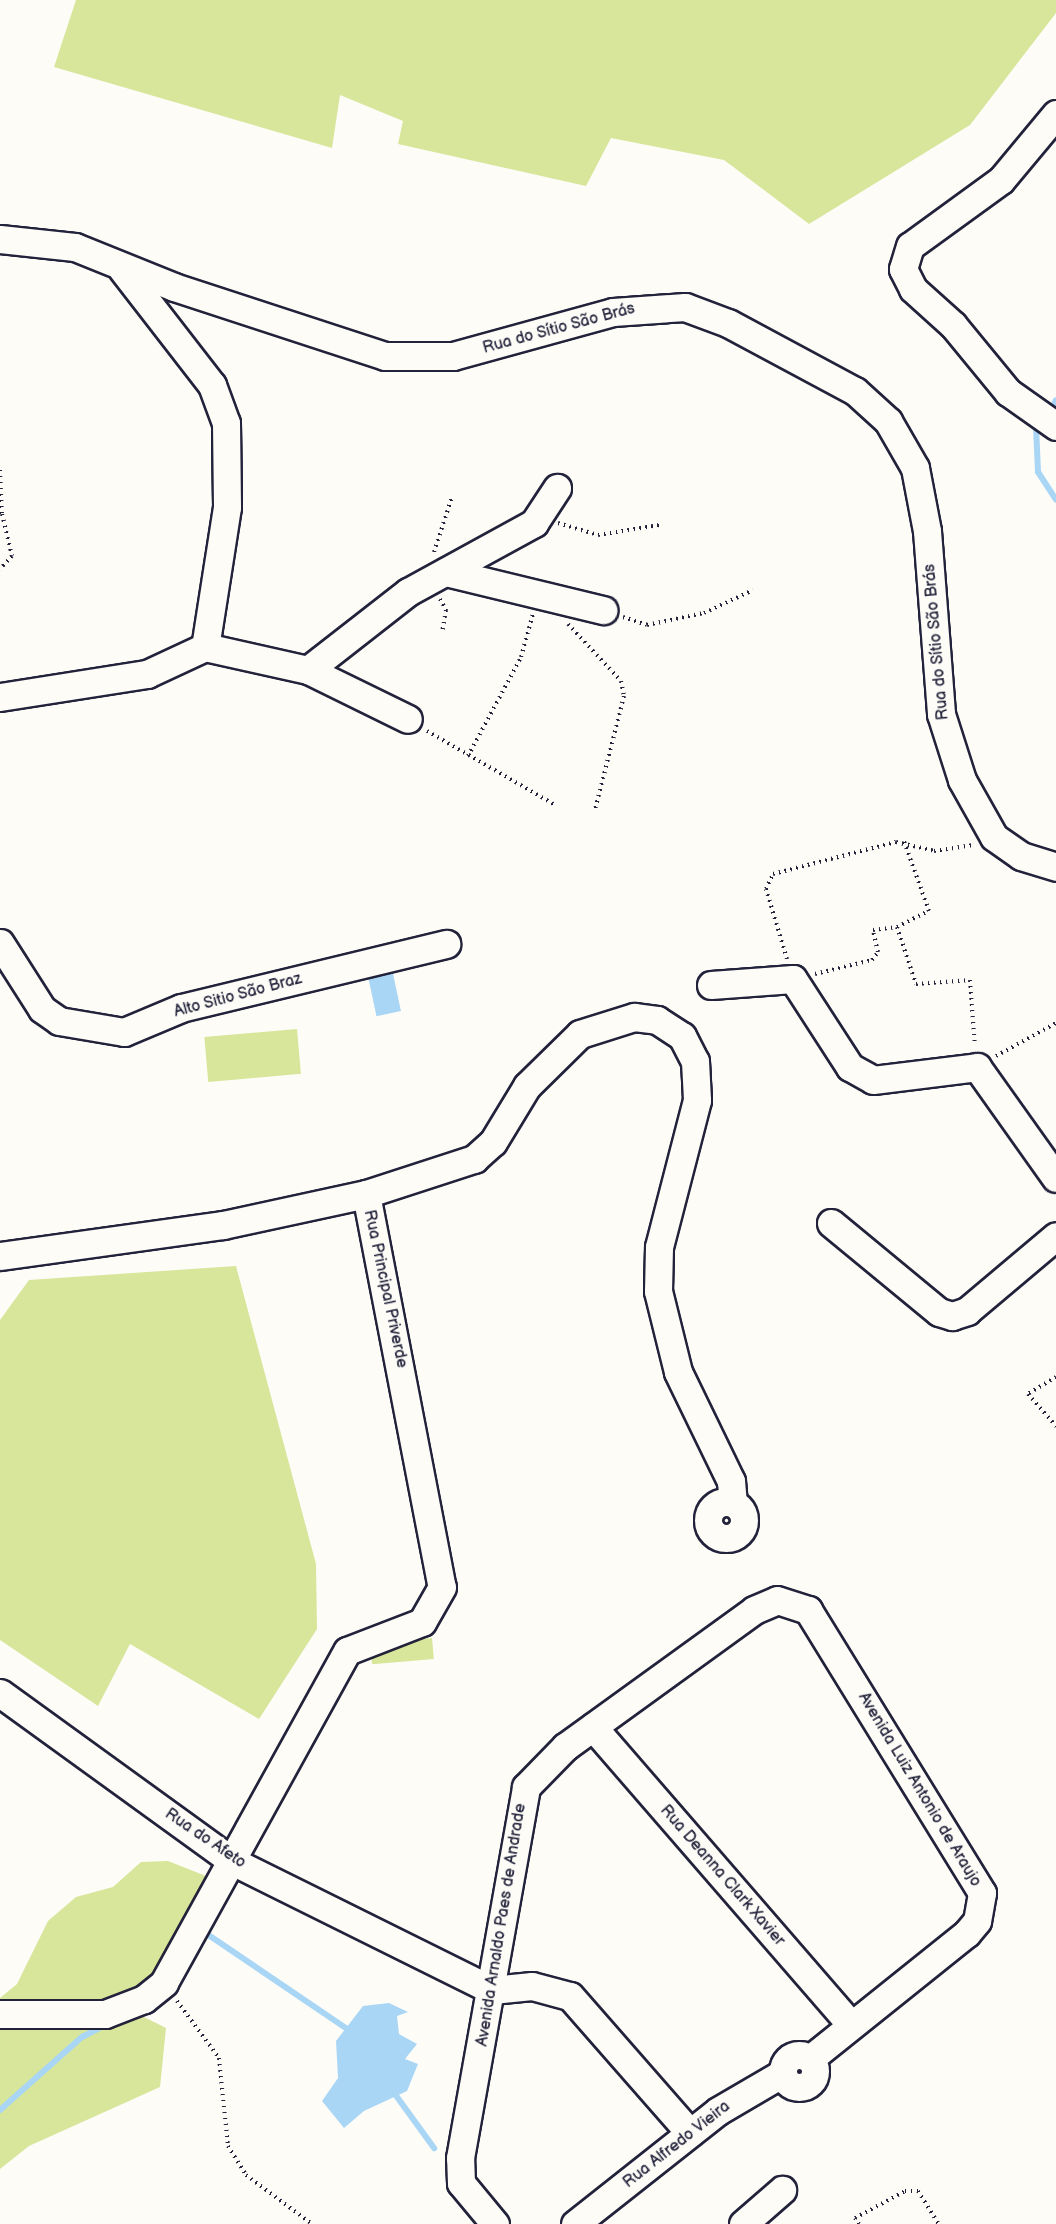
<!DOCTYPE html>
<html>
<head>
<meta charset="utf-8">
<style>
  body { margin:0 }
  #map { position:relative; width:1056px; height:2224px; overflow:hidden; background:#fdfcf7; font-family:"Balsamiq Sans",sans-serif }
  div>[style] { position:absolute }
  .green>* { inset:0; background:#d7e69a; transform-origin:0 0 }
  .water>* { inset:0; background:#aad6f6; transform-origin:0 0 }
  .stream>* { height:6px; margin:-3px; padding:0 3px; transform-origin:3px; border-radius:3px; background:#aad6f6 }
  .path>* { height:4px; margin-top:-2px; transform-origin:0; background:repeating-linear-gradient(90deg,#22223b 0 1.5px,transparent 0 6px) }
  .roads { filter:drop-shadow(2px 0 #22223b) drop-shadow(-2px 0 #22223b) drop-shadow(0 2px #22223b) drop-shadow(0 -2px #22223b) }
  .minor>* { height:27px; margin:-13.5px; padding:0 13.5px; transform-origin:13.5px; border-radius:13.5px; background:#fdfcf7 }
  .minor>.ring { margin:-13.5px; padding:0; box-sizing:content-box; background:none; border:27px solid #fdfcf7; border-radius:50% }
  span { translate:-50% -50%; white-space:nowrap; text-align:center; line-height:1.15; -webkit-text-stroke:5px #fdfcf7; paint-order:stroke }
  .street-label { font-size:16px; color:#22223b }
</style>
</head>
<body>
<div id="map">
  <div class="green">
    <div style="clip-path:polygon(76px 0,1056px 0,1056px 13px,970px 125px,809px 224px,724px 160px,611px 138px,586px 186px,398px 144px,403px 121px,340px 95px,332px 148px,54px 67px)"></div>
    <div style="left:297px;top:1029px;width:45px;height:93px;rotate:85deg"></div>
    <div style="clip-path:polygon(236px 1266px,316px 1564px,317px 1629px,259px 1719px,130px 1644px,98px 1706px,0 1640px,0 1320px,29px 1280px)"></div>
    <div style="left:432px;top:1638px;width:21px;height:62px;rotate:85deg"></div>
    <div style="clip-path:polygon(168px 1861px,211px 1878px,142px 2016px,166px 2028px,160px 2087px,29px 2146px,0 2169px,0 1998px,17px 1984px,48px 1921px,76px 1897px,113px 1887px,141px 1862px)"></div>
  </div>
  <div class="water">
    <div style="left:392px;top:969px;width:43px;height:25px;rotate:78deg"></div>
    <div style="clip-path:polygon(389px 2003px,408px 2012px,397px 2016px,399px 2034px,417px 2044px,405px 2059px,418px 2064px,407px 2091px,364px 2111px,344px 2128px,322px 2101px,338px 2078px,336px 2041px,363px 2006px)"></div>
  </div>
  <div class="stream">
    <div style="left:1054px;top:404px;width:4px;rotate:-63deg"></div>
    <div style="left:1036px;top:426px;width:46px;rotate:87.5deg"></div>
    <div style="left:1038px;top:472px;width:33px;rotate:57deg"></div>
    <div style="left:203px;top:1937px;width:5px;rotate:-37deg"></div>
    <div style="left:207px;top:1934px;width:175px;rotate:34.1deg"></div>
    <div style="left:392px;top:2090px;width:72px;rotate:54.1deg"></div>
    <div style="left:0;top:2110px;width:110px;rotate:-41.7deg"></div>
    <div style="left:82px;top:2037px;width:20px;rotate:-27deg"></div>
  </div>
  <div class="path">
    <div style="left:0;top:470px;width:44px;rotate:87.4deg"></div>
    <div style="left:2px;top:514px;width:43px;rotate:76.6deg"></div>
    <div style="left:12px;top:556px;width:18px;rotate:133deg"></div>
    <div style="left:558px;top:523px;width:42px;rotate:16.7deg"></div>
    <div style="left:598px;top:535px;width:62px;rotate:-9.3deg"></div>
    <div style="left:434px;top:552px;width:58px;rotate:-71.9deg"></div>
    <div style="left:440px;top:599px;width:13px;rotate:61deg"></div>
    <div style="left:446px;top:610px;width:22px;rotate:100deg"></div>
    <div style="left:623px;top:617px;width:25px;rotate:18deg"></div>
    <div style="left:647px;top:625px;width:58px;rotate:-11.9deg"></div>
    <div style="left:704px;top:613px;width:54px;rotate:-25.1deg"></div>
    <div style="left:568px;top:624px;width:78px;rotate:47.1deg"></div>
    <div style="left:621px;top:681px;width:15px;rotate:79deg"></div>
    <div style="left:624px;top:696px;width:118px;rotate:104.3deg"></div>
    <div style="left:427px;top:731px;width:148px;rotate:30deg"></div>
    <div style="left:468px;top:756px;width:112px;rotate:-61.8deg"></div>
    <div style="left:521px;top:657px;width:45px;rotate:-74.4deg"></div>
    <div style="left:897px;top:927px;width:60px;rotate:71.6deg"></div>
    <div style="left:916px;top:984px;width:54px;rotate:-4.2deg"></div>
    <div style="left:970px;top:980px;width:66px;rotate:85.7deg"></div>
    <div style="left:787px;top:959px;width:73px;rotate:-106.7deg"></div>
    <div style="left:766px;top:889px;width:17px;rotate:-65deg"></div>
    <div style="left:773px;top:874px;width:127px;rotate:-14.6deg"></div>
    <div style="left:896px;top:842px;width:39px;rotate:13deg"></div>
    <div style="left:934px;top:851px;width:40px;rotate:-8.5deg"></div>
    <div style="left:815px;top:974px;width:59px;rotate:-13.8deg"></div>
    <div style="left:872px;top:960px;width:10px;rotate:-53deg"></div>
    <div style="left:878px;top:952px;width:23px;rotate:-103deg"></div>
    <div style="left:873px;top:930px;width:24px;rotate:-7deg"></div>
    <div style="left:897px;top:927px;width:36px;rotate:-27deg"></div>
    <div style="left:929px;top:911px;width:74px;rotate:-109.7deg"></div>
    <div style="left:996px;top:1056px;width:68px;rotate:-28.8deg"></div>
    <div style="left:1056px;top:1377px;width:33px;rotate:149deg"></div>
    <div style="left:1028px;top:1394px;width:43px;rotate:48.8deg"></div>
    <div style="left:177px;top:2001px;width:71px;rotate:53.6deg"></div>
    <div style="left:219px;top:2058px;width:88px;rotate:84.2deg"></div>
    <div style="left:228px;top:2146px;width:34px;rotate:58deg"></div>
    <div style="left:246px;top:2175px;width:82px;rotate:36.6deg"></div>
    <div style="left:859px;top:2224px;width:7px;rotate:-124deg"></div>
    <div style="left:855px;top:2218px;width:57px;rotate:-28.4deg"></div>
    <div style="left:905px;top:2191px;width:13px"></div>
    <div style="left:918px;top:2191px;width:39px;rotate:58deg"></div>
  </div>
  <div class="roads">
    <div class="minor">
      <div style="left:1056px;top:114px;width:86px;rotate:129.8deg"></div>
      <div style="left:1001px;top:180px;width:112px;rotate:144deg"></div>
      <div style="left:910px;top:246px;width:24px;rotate:107deg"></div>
      <div style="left:903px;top:269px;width:22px;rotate:63deg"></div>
      <div style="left:913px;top:289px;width:54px;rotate:42deg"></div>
      <div style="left:953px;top:325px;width:87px;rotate:50.6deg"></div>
      <div style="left:1008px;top:392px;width:59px;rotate:35.3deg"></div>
      <div style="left:0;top:239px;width:75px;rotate:6.1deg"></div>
      <div style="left:75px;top:247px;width:107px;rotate:22deg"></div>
      <div style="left:174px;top:287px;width:222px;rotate:18.1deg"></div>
      <div style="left:385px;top:356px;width:68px"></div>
      <div style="left:453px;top:356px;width:166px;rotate:-15.4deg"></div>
      <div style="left:613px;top:312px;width:72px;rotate:-4deg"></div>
      <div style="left:685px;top:307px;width:46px;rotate:20.4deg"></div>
      <div style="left:728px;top:323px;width:144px;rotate:28.2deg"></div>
      <div style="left:855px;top:391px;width:45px;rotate:42.3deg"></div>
      <div style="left:888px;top:421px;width:54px;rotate:60.1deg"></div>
      <div style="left:915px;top:468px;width:64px;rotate:79.2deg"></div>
      <div style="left:927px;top:531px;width:184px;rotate:85.6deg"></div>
      <div style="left:941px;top:714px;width:69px;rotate:72.3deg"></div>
      <div style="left:962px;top:780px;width:65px;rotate:60.7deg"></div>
      <div style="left:994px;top:837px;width:33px;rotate:35deg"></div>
      <div style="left:1021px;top:856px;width:37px;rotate:17deg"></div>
      <div style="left:122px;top:269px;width:147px;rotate:52.2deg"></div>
      <div style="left:212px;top:385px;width:40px;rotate:69.8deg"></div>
      <div style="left:226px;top:423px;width:84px;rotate:89.3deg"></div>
      <div style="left:227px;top:507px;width:142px;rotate:98.9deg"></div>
      <div style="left:446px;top:572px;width:162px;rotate:13.6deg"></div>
      <div style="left:205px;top:647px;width:106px;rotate:12.6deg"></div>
      <div style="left:308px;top:670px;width:111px;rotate:26.1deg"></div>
      <div style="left:308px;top:670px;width:127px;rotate:-38deg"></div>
      <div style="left:408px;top:592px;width:144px;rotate:-28.7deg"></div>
      <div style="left:534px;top:523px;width:42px;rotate:-56.7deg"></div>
      <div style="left:0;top:697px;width:149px;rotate:-8.9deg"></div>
      <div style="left:147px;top:674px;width:64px;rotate:-25deg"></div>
      <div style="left:0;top:943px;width:78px;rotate:57.5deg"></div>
      <div style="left:42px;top:1009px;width:21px;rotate:35deg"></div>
      <div style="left:59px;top:1021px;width:66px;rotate:9.6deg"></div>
      <div style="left:124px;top:1032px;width:62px;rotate:-22.8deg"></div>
      <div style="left:181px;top:1008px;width:273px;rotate:-13.6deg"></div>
      <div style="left:711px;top:985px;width:82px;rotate:-4.2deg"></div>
      <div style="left:793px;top:979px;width:105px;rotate:57.1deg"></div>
      <div style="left:850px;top:1067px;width:26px;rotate:29deg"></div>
      <div style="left:873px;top:1080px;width:105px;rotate:-7.1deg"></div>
      <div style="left:977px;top:1067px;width:136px;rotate:54.6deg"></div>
      <div style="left:366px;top:1194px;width:114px;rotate:-18deg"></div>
      <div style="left:474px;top:1159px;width:25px;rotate:-42deg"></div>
      <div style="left:493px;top:1142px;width:66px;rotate:-58.7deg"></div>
      <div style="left:527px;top:1086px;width:74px;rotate:-44.5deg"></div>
      <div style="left:580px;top:1034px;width:57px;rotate:-17.5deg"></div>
      <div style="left:634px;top:1017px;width:23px;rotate:7deg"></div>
      <div style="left:657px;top:1020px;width:30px;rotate:33deg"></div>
      <div style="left:682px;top:1036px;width:28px;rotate:63deg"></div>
      <div style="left:695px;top:1061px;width:39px;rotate:87deg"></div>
      <div style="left:697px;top:1100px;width:152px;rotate:104.5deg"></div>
      <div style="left:659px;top:1247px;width:44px;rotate:91.3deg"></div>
      <div style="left:658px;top:1291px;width:83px;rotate:76.1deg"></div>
      <div style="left:678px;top:1372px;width:121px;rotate:64.1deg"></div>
      <div style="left:731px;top:1481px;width:22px;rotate:85deg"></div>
      <div style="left:831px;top:1223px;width:140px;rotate:39.5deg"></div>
      <div style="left:939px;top:1312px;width:14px;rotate:17deg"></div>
      <div style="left:952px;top:1316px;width:16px;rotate:-18deg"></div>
      <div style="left:967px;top:1311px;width:116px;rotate:-40.1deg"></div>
      <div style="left:0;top:1256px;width:225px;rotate:-7.9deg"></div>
      <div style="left:223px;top:1225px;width:146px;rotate:-12.2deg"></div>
      <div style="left:366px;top:1194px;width:400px;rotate:79.1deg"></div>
      <div style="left:442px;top:1587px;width:40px;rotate:119.7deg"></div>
      <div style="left:422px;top:1622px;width:80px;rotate:158.9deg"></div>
      <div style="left:347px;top:1651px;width:379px;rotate:118.9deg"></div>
      <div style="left:164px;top:1983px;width:26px;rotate:141deg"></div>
      <div style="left:144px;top:1999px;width:42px;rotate:159deg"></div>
      <div style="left:105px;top:2014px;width:105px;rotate:180deg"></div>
      <div class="ring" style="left:708px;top:1502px;width:9px;height:9px"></div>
      <div style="left:0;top:1693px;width:286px;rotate:35.9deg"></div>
      <div style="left:232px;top:1861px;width:290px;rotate:26.4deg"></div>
      <div style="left:593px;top:1727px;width:394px;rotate:49.1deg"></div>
      <div style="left:492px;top:1990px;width:40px;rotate:-5.7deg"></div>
      <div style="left:532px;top:1986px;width:39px;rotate:15deg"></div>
      <div style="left:570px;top:1996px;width:182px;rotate:48.8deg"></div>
      <div class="ring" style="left:783px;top:2055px;width:5px;height:5px"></div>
      <div style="left:495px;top:2224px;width:53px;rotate:-129.7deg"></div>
      <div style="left:461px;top:2183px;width:25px;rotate:-92deg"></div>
      <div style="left:460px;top:2158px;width:377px;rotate:-79.9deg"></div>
      <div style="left:526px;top:1787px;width:56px;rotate:-45.7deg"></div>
      <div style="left:565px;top:1747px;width:233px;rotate:-35.9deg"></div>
      <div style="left:754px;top:1610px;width:25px;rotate:-23deg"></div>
      <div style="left:777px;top:1600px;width:33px;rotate:18deg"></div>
      <div style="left:808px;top:1610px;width:332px;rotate:58.4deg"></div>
      <div style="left:982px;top:1893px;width:28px;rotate:100deg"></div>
      <div style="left:977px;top:1921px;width:16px;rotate:130deg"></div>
      <div style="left:967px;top:1933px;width:201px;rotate:141.3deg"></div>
      <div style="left:575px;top:2224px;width:182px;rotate:-38.3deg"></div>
      <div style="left:718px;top:2111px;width:75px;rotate:-30.3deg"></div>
      <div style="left:743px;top:2224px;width:52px;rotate:-41.1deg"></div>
    </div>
  </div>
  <div class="street-label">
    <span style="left:559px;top:329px;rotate:-15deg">Rua do Sítio São Brás</span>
    <span style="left:937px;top:642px;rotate:-95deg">Rua do Sítio São Brás</span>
    <span style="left:238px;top:996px;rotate:-15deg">Alto Sitio São Braz</span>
    <span style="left:385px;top:1289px;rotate:78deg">Rua Principal Priverde</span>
    <span style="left:919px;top:1790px;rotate:59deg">Avenida Luiz Antonio de Araujo</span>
    <span style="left:205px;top:1839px;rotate:34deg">Rua do Afeto</span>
    <span style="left:722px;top:1876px;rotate:49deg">Rua Deanna Clark Xavier</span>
    <span style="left:502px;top:1925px;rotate:-81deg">Avenida Arnaldo Paes de Andrade</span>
    <span style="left:677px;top:2145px;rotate:-38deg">Rua Alfredo Vieira</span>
  </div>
</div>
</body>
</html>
